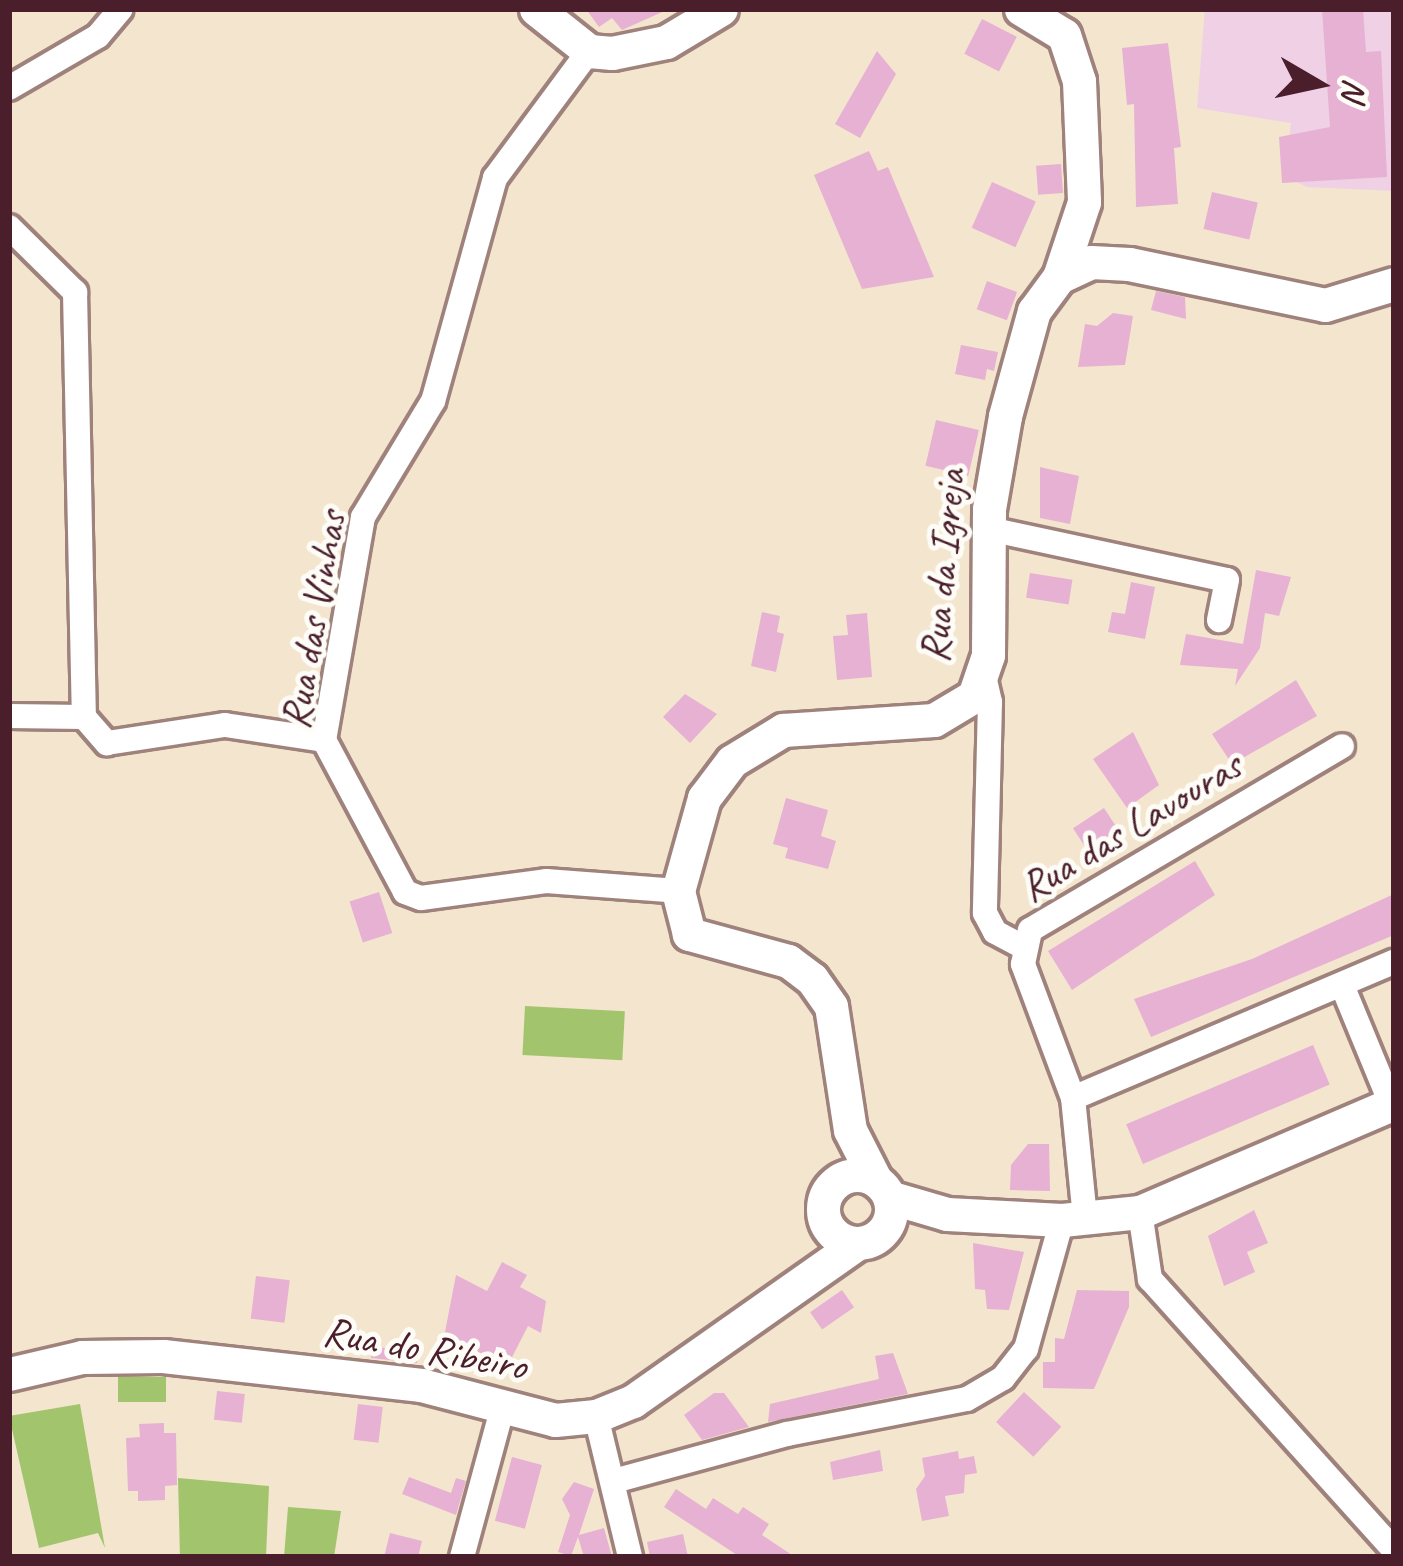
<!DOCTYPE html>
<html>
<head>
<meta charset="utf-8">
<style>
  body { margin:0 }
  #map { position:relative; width:1403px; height:1566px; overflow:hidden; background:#f4e6ce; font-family:Caveat,sans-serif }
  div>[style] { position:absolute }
  .built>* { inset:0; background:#efd0e5 }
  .green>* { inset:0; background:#a2c46d; transform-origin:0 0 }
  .building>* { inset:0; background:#e6b1d2; transform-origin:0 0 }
  .roads { filter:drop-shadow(3px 0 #9f827c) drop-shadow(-3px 0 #9f827c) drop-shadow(0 3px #9f827c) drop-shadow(0 -3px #9f827c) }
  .street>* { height:24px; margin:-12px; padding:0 12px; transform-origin:12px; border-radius:12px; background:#fff }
  .secondary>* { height:33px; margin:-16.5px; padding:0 16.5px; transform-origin:16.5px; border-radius:16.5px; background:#fff }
  .secondary>.ring { margin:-16.5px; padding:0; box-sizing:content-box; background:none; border:33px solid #fff; border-radius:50% }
  span { translate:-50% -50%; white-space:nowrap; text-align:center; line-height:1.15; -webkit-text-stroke:10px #fdfcf7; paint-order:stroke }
  .street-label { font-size:42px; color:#4a1f2b }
  .frame { position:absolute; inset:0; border:12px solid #4a1f2b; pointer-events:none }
  .north { position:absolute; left:1259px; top:24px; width:120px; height:120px; -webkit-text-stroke:9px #fdfcf7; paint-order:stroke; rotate:99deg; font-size:33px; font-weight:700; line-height:48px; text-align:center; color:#4a1f2b }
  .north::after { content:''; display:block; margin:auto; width:42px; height:54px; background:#4a1f2b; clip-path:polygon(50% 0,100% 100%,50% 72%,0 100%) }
</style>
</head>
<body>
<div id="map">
  <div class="built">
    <div style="clip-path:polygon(1205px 9px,1393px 9px,1394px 191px,1307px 187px,1285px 177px,1291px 123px,1197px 108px)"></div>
  </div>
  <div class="green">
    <div style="left:525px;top:1006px;width:100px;height:49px;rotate:3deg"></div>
    <div style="left:118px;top:1377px;width:48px;height:25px"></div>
    <div style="clip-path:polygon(80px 1404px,105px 1548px,98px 1533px,39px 1548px,9px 1416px)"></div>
    <div style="clip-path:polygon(178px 1478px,269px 1486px,266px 1557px,180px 1557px)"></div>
    <div style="clip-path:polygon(288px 1507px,341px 1511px,334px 1557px,284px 1557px)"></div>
  </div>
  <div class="building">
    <div style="clip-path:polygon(586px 9px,669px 9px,622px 30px,612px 18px,599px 27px)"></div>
    <div style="clip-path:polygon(1322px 9px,1363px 9px,1366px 52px,1381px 51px,1387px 177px,1282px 183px,1279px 137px,1330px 127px)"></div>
    <div style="left:982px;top:19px;width:39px;height:39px;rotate:27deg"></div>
    <div style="clip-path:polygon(1168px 43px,1181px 147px,1174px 148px,1178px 204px,1136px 207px,1134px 104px,1127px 105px,1122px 48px)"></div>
    <div style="clip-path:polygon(877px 51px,896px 74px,860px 138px,835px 124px)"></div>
    <div style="clip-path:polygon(869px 151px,878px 171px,888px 167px,934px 277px,862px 289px,814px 175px)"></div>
    <div style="left:1061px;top:164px;width:29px;height:25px;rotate:86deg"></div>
    <div style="left:992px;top:182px;width:48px;height:50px;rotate:24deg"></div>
    <div style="left:1212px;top:192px;width:47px;height:38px;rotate:13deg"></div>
    <div style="left:987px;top:281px;width:32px;height:30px;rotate:20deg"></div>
    <div style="clip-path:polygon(1156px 291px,1185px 297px,1186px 319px,1151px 310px)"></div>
    <div style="clip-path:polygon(1113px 313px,1133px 316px,1125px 365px,1078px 367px,1085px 324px,1097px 326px)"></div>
    <div style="clip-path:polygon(961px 345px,998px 352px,994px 371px,987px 369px,985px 380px,955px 374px)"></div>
    <div style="left:936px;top:420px;width:44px;height:47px;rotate:13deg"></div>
    <div style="clip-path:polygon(1040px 467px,1079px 476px,1070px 524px,1040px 518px)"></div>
    <div style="clip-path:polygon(1256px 570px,1291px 577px,1279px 616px,1265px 613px,1260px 648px,1235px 686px,1238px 669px,1180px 665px,1186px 634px,1243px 644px)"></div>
    <div style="left:1030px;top:573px;width:43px;height:25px;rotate:9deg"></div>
    <div style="clip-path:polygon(1131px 582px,1155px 587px,1145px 639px,1108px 632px,1112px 612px,1125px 614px)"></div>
    <div style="clip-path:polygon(762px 612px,780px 616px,777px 632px,784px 634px,776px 672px,751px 666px)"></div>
    <div style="clip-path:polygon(867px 613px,872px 677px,837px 680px,833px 636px,848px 635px,846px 615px)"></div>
    <div style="clip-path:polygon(1296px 680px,1317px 716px,1232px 764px,1212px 734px)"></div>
    <div style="clip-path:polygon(685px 694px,717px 714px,690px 743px,663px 717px)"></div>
    <div style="clip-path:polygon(1133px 732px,1159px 785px,1127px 808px,1093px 759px)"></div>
    <div style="clip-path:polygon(786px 798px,828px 810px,821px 836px,836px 841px,828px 869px,785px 858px,788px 848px,773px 844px)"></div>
    <div style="left:1104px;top:808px;width:38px;height:37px;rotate:57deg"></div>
    <div style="clip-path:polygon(1195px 861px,1215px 895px,1072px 990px,1048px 951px)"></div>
    <div style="left:379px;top:892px;width:43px;height:31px;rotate:72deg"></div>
    <div style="clip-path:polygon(1394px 894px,1394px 935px,1151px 1037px,1134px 999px,1252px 959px)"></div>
    <div style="left:1313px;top:1045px;width:43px;height:203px;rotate:67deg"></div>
    <div style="clip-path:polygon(1028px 1144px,1049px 1144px,1050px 1191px,1010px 1190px,1011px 1165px)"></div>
    <div style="clip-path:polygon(1254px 1210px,1268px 1243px,1247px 1252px,1255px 1272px,1224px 1286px,1208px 1236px)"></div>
    <div style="clip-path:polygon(973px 1243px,1024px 1252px,1009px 1310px,987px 1309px,985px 1290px,975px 1289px)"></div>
    <div style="clip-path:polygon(502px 1262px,527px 1275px,520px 1287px,546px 1301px,541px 1333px,528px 1326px,508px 1365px,444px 1337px,456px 1275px,487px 1291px)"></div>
    <div style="left:256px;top:1276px;width:34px;height:43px;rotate:7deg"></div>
    <div style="left:842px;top:1290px;width:21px;height:39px;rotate:55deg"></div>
    <div style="clip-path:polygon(1077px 1290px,1129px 1291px,1129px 1307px,1094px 1389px,1043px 1388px,1043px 1362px,1055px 1362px,1055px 1338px,1064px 1339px)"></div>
    <div style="clip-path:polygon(372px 1346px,418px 1353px,417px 1363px,371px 1358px)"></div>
    <div style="clip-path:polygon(893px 1353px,908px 1394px,768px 1422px,770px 1404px,879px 1379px,875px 1356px)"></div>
    <div style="left:217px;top:1391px;width:28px;height:29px;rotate:6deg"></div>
    <div style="left:1024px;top:1392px;width:51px;height:41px;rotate:43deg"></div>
    <div style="clip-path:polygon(714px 1393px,724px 1393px,749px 1427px,702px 1440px,684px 1415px)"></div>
    <div style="left:358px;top:1404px;width:25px;height:36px;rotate:7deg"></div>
    <div style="clip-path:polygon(164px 1423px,164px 1433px,176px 1433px,177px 1485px,165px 1486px,165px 1500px,138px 1501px,138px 1491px,128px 1491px,126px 1438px,140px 1437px,139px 1424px)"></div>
    <div style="clip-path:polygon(880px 1450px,883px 1471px,833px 1480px,830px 1462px)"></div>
    <div style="clip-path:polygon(958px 1451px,959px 1459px,974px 1456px,977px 1473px,965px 1475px,964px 1493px,945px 1496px,949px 1516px,922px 1521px,916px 1489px,925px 1476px,922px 1458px)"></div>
    <div style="left:512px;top:1457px;width:31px;height:66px;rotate:15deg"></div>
    <div style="clip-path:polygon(409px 1477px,451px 1493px,456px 1478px,466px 1481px,456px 1515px,402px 1494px)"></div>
    <div style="clip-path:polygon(574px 1482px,594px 1489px,579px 1535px,604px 1528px,612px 1557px,584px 1557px,578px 1537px,571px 1556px,558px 1552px,570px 1515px,562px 1499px)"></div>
    <div style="clip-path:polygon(676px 1489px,706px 1509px,713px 1498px,738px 1514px,743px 1507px,769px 1524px,762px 1535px,795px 1557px,740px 1557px,664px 1507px)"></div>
    <div style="clip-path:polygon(390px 1533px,422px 1541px,418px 1557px,384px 1557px)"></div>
    <div style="clip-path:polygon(683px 1534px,688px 1557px,650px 1557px,647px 1542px)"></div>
  </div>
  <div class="roads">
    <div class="street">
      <div style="left:589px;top:51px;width:158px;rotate:126.5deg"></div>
      <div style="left:495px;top:178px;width:231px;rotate:105.5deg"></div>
      <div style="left:433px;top:401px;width:135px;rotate:121.1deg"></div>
      <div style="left:363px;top:517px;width:226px;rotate:99.9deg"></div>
      <div style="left:324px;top:740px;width:172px;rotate:61.9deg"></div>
      <div style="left:405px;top:892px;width:17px;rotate:21deg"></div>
      <div style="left:421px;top:898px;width:126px;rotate:-7.7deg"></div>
      <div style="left:546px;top:881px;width:132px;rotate:4.3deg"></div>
      <div style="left:9px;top:88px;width:103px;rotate:-30.3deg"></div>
      <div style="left:98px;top:36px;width:35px;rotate:-50deg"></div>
      <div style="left:9px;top:227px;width:93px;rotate:44.6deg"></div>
      <div style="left:75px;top:292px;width:425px;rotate:88.8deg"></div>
      <div style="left:989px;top:529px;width:243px;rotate:12.1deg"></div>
      <div style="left:1227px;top:580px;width:41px;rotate:101.3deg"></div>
      <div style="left:984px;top:676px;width:27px;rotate:77deg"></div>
      <div style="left:990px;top:702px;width:211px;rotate:91.4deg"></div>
      <div style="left:985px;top:913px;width:21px;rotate:62deg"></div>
      <div style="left:995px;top:932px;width:32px;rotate:28deg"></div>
      <div style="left:9px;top:716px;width:75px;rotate:0.8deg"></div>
      <div style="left:84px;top:717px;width:35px;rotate:49deg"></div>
      <div style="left:107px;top:743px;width:119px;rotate:-8.7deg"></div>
      <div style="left:225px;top:725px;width:100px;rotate:8.6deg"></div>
      <div style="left:1342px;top:985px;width:129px;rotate:67.6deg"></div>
      <div style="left:1073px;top:1098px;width:349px;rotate:-23deg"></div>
      <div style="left:1140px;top:1212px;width:68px;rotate:81.5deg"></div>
      <div style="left:1150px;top:1279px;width:365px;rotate:48deg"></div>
      <div style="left:1085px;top:1218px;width:121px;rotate:-95.7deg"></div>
      <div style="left:1073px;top:1098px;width:143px;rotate:-110.5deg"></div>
      <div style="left:1023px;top:964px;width:35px;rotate:-78deg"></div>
      <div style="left:1030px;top:930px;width:362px;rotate:-30.5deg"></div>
      <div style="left:596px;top:1416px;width:145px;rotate:76.4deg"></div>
      <div style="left:614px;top:1481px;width:179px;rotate:-15.2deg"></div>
      <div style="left:787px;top:1434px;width:183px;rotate:-11deg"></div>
      <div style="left:967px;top:1399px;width:42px;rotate:-30.3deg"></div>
      <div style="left:1003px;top:1378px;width:37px;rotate:-52deg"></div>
      <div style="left:1026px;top:1349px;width:134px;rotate:-74.4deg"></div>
      <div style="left:462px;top:1557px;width:156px;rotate:-74.8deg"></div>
    </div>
    <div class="secondary">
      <div style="left:536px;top:9px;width:68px;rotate:38.4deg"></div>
      <div style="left:589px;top:51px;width:23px;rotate:5deg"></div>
      <div style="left:612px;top:53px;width:55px;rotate:-11.5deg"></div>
      <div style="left:666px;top:42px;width:64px;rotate:-31deg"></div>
      <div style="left:1021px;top:9px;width:50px;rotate:31.2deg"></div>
      <div style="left:1064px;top:35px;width:48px;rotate:71.9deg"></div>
      <div style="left:1079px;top:81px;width:121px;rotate:87.6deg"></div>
      <div style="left:1084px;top:202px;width:79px;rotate:108.4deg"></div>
      <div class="ring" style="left:823px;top:1175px;width:35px;height:35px"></div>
      <div style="left:875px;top:1179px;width:55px;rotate:-117deg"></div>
      <div style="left:850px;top:1130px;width:125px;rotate:-98.7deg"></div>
      <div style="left:831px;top:1006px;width:33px;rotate:-125deg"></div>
      <div style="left:812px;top:979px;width:30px;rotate:-143deg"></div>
      <div style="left:788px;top:961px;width:103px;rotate:-164.7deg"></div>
      <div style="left:689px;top:934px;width:44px;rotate:-104.3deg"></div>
      <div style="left:678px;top:891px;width:97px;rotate:-74.4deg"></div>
      <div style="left:704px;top:798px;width:46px;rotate:-52.9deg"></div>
      <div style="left:732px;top:761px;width:60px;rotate:-31.3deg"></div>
      <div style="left:783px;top:730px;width:151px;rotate:-3.8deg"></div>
      <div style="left:934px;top:720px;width:47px;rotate:-31deg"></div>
      <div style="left:974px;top:696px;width:43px;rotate:-71.1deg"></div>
      <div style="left:988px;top:655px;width:146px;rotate:-89.6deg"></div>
      <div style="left:989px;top:509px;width:94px;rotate:-80.2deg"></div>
      <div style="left:1005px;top:416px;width:109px;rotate:-74.6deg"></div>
      <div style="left:1034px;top:311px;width:42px;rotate:-53.7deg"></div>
      <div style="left:1059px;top:277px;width:35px;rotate:-25deg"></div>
      <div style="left:1091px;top:262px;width:38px;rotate:3deg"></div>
      <div style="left:1129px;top:264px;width:200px;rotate:11.8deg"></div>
      <div style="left:1325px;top:305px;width:72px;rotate:-16.9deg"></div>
      <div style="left:889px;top:1197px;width:60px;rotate:16.3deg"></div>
      <div style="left:947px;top:1214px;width:115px;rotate:3deg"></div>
      <div style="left:1062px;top:1220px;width:78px;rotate:-5.9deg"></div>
      <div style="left:1140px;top:1212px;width:276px;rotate:-23.2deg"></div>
      <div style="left:9px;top:1374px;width:75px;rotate:-13.1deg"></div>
      <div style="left:82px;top:1357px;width:81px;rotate:-0.7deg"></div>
      <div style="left:163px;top:1356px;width:260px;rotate:6.4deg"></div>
      <div style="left:421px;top:1385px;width:138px;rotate:14.6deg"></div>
      <div style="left:555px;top:1420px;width:41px;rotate:-5.6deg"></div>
      <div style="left:596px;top:1416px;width:40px;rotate:-22deg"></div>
      <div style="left:633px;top:1401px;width:273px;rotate:-35.1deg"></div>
    </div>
  </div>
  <div class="street-label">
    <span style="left:943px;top:566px;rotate:-85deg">Rua da Igreja</span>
    <span style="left:314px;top:620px;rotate:-80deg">Rua das Vinhas</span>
    <span style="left:1131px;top:827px;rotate:-31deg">Rua das Lavouras</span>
    <span style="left:425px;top:1349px;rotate:10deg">Rua do Ribeiro</span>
  </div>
  <div class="frame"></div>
  <div class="north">N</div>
</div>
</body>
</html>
